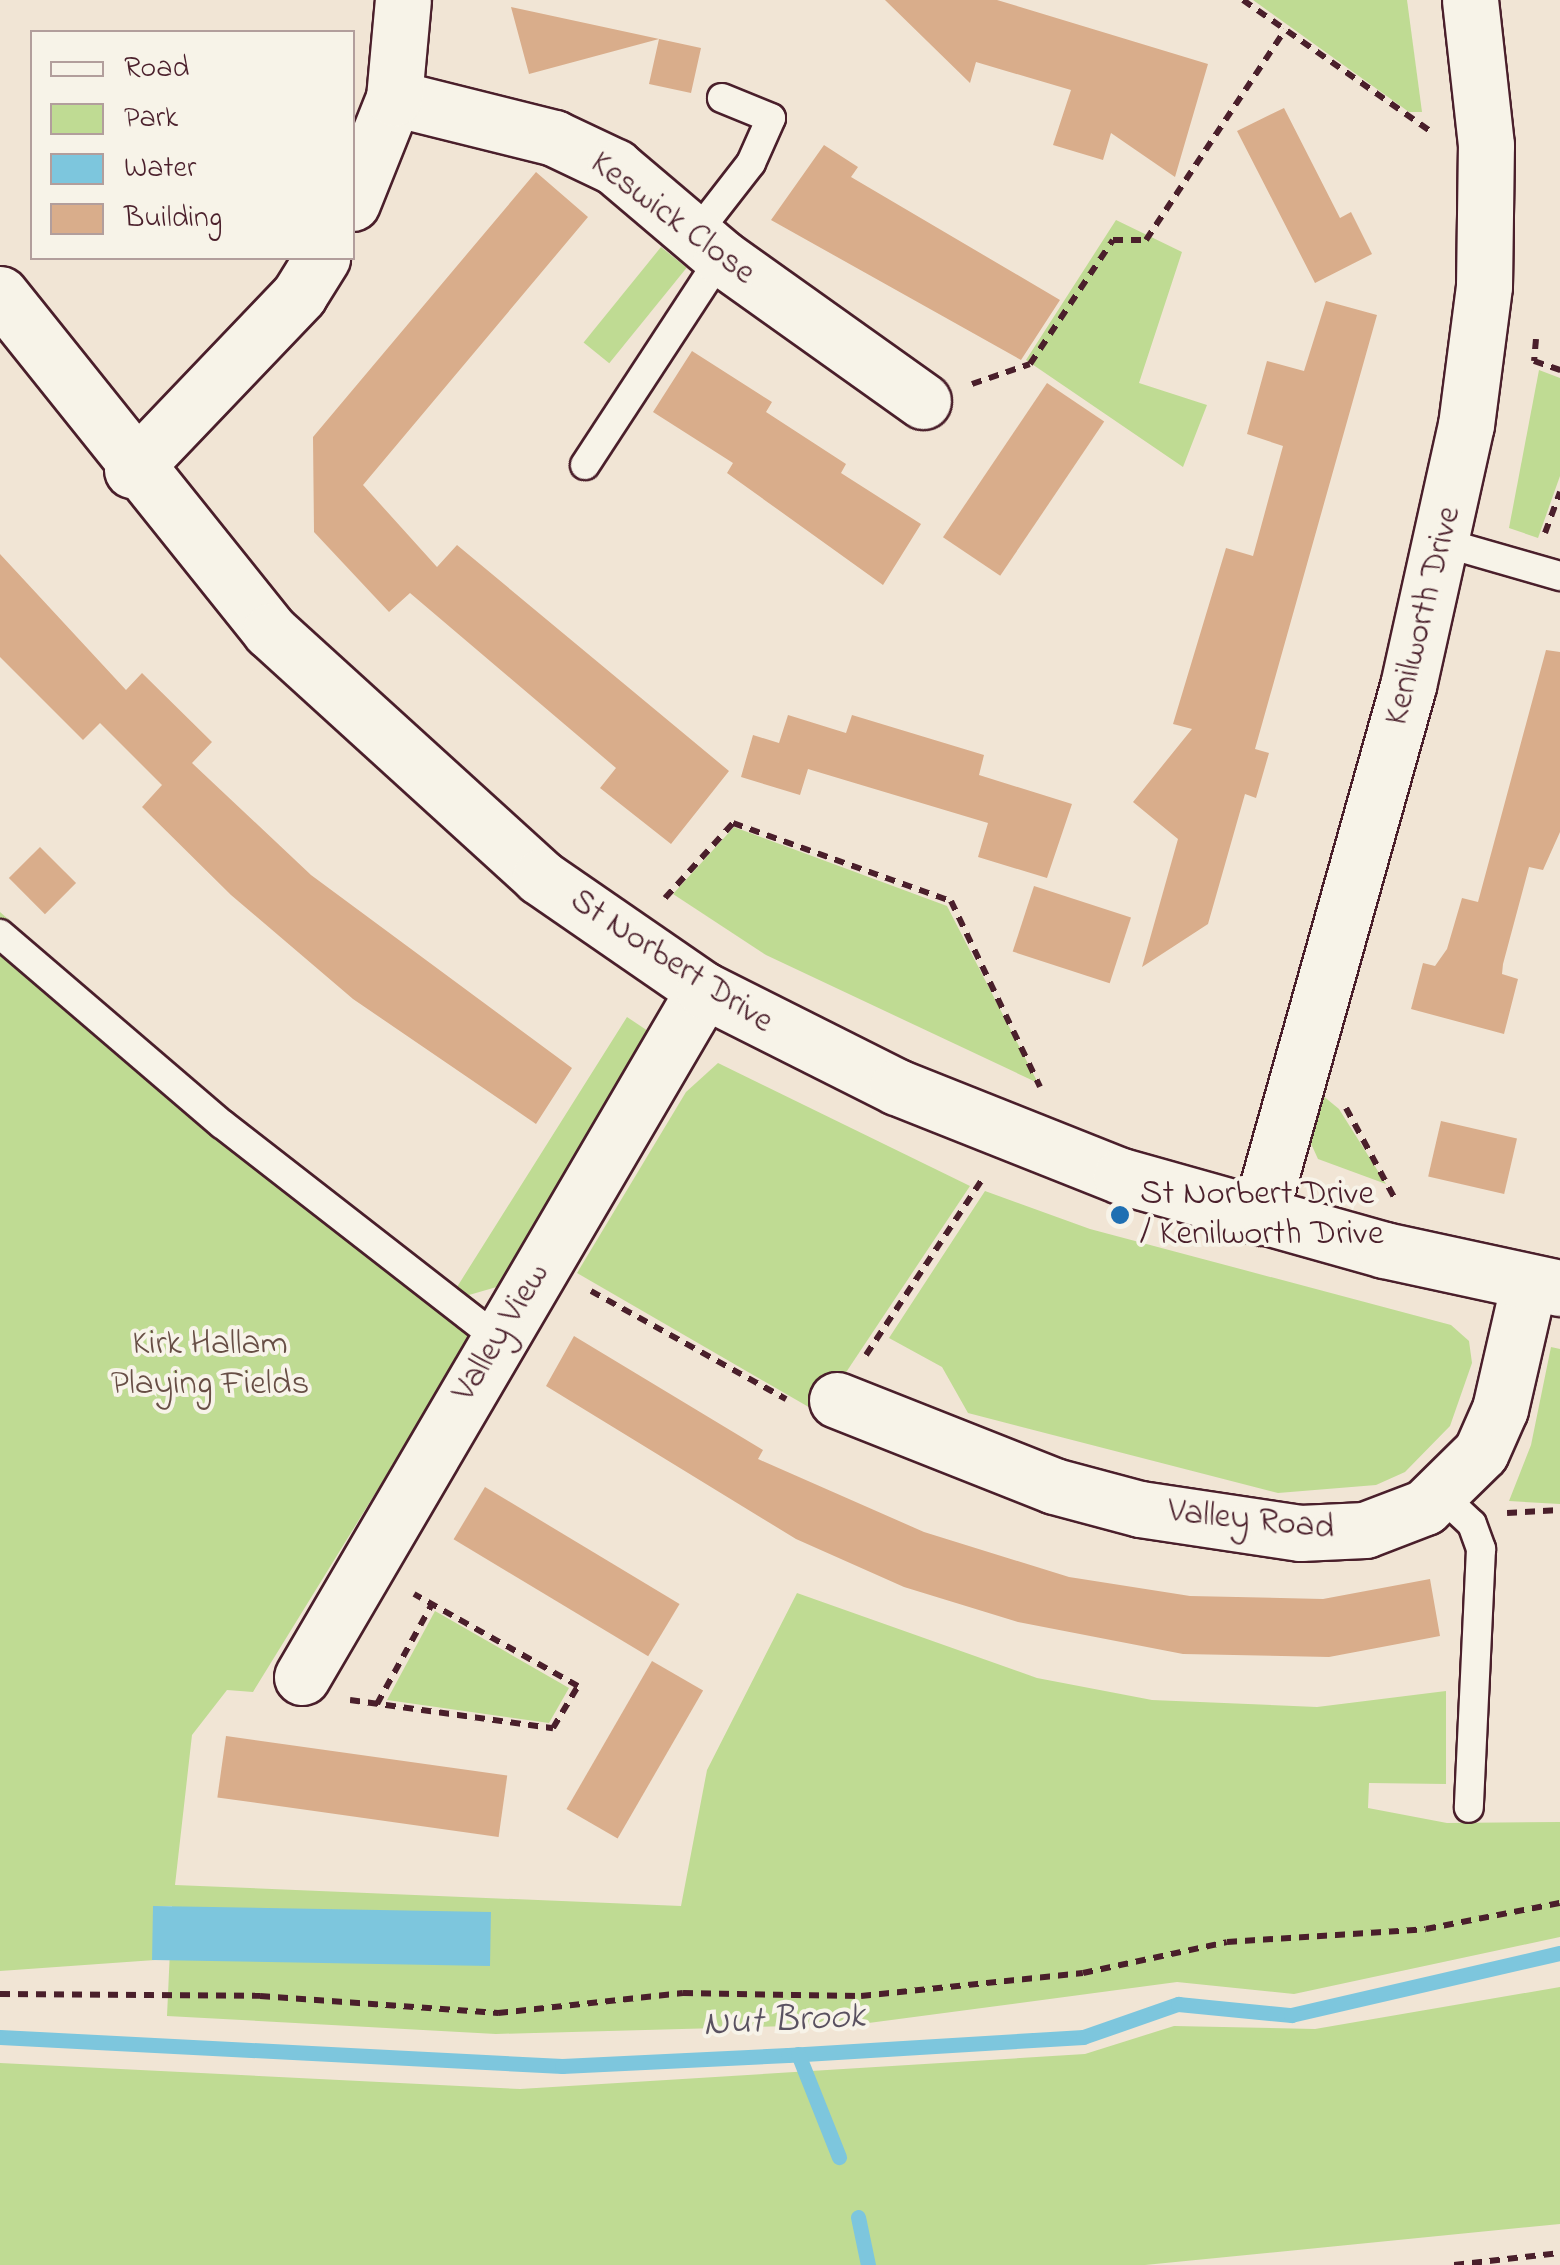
<!DOCTYPE html>
<html>
<head>
<meta charset="utf-8">
<style>
  body { margin:0 }
  #map { position:relative; width:1560px; height:2265px; overflow:hidden; background:#f1e5d5; font-family:"Indie Flower",sans-serif }
  div>[style] { position:absolute }
  .green>* { inset:0; background:#bfdb93; transform-origin:0 0 }
  .water>* { inset:0; background:#7dc6dd; transform-origin:0 0 }
  .stream>* { height:15px; margin:-7.5px; padding:0 7.5px; transform-origin:7.5px; border-radius:7.5px; background:#7dc6dd }
  .building>* { inset:0; background:#d9ad8b; transform-origin:0 0 }
  .path>* { height:6px; margin-top:-3px; transform-origin:0; background:repeating-linear-gradient(90deg,#4a1f2b 0 10px,transparent 0 18px) }
  .roads { filter:drop-shadow(2px 0 #4a1f2b) drop-shadow(-2px 0 #4a1f2b) drop-shadow(0 2px #4a1f2b) drop-shadow(0 -2px #4a1f2b) }
  .service>* { height:28px; margin:-14px; padding:0 14px; transform-origin:14px; border-radius:14px; background:#f7f3e8 }
  .minor>* { height:55px; margin:-27.5px; padding:0 27.5px; transform-origin:27.5px; border-radius:27.5px; background:#f7f3e8 }
  .tertiary>* { height:55px; margin:-27.5px; padding:0 27.5px; transform-origin:27.5px; border-radius:27.5px; background:#f7f3e8 }
  .dots>* { width:28px; height:28px; translate:-50% -50%; box-sizing:border-box; border:5px solid #f7f3e8; border-radius:50% }
  span { translate:-50% -50%; white-space:nowrap; text-align:center; line-height:1.15; -webkit-text-stroke:8px #f7f3e8; paint-order:stroke }
  .street-label { font-size:35px; color:#4a1f2b }
  .poi-label { font-size:35px; color:#4a1f2b }
  .left { translate:0 -50%; text-align:left }
  .park-label { font-size:35px; color:#674e45 }
  .water-label { font-size:38px; color:#595160; font-style:italic }
  .legend { position:absolute; left:30px; top:30px; width:325px; height:230px; box-sizing:border-box; background:#f7f3e8; border:2px solid #b29e9c; margin:0; padding:12px 18px; list-style:none; font-size:30px; color:#4a1f2b }
  .legend li { display:flex; align-items:center; gap:20px; height:50px }
  .legend b { width:50px; border:2px solid #b29e9c }
</style>
</head>
<body>
<div id="map">
  <div class="green">
    <div style="clip-path:polygon(1253px 0,1407px 0,1422px 112px,1409px 112px)"></div>
    <div style="clip-path:polygon(1116px 220px,1182px 252px,1139px 383px,1207px 405px,1183px 467px,1026px 360px)"></div>
    <div style="left:661px;top:247px;width:33px;height:123px;rotate:39deg"></div>
    <div style="clip-path:polygon(1539px 370px,1560px 378px,1560px 476px,1538px 538px,1509px 528px)"></div>
    <div style="clip-path:polygon(734px 827px,947px 906px,1038px 1083px,766px 955px,673px 894px)"></div>
    <div style="clip-path:polygon(0 912px,241px 1124px,457px 1287px,627px 1017px,651px 1033px,500px 1286px,469px 1295px,488px 1310px,253px 1692px,227px 1690px,192px 1735px,175px 1885px,681px 1906px,707px 1770px,797px 1593px,1037px 1678px,1152px 1700px,1317px 1707px,1446px 1691px,1446px 1784px,1369px 1783px,1368px 1808px,1447px 1823px,1560px 1822px,1560px 1937px,1294px 1994px,1177px 1982px,861px 2024px,496px 2034px,167px 2016px,172px 1906px,153px 1907px,155px 1960px,0 1971px)"></div>
    <div style="clip-path:polygon(718px 1063px,970px 1186px,819px 1413px,577px 1273px,686px 1092px)"></div>
    <div style="clip-path:polygon(1322px 1095px,1339px 1109px,1386px 1184px,1318px 1159px,1308px 1137px)"></div>
    <div style="clip-path:polygon(985px 1191px,1090px 1229px,1451px 1325px,1469px 1341px,1472px 1363px,1450px 1426px,1405px 1472px,1376px 1485px,1278px 1493px,968px 1413px,942px 1367px,889px 1338px)"></div>
    <div style="clip-path:polygon(1551px 1347px,1560px 1349px,1560px 1504px,1509px 1501px,1531px 1445px)"></div>
    <div style="clip-path:polygon(435px 1611px,569px 1688px,549px 1723px,387px 1700px)"></div>
    <div style="clip-path:polygon(1560px 1987px,1560px 2224px,1145px 2265px,0 2265px,0 2063px,520px 2089px,1085px 2054px,1174px 2026px,1315px 2029px)"></div>
  </div>
  <div class="water">
    <div style="left:153px;top:1906px;width:338px;height:54px;rotate:1deg"></div>
  </div>
  <div class="stream">
    <div style="left:0;top:2037px;width:563px;rotate:2.95deg"></div>
    <div style="left:562px;top:2066px;width:226px;rotate:-2.8deg"></div>
    <div style="left:788px;top:2055px;width:296px;rotate:-3.5deg"></div>
    <div style="left:1083px;top:2037px;width:101px;rotate:-19.2deg"></div>
    <div style="left:1178px;top:2004px;width:114px;rotate:5.6deg"></div>
    <div style="left:1291px;top:2015px;width:276px;rotate:-13deg"></div>
    <div style="left:798px;top:2054px;width:111px;rotate:68.3deg"></div>
    <div style="left:858px;top:2217px;width:49px;rotate:78.2deg"></div>
  </div>
  <div class="building">
    <div style="clip-path:polygon(885px 0,997px 0,1208px 64px,1175px 177px,1111px 133px,1103px 160px,1053px 145px,1071px 90px,976px 62px,970px 83px)"></div>
    <div style="clip-path:polygon(511px 7px,701px 48px,691px 93px,649px 84px,659px 39px,529px 74px)"></div>
    <div style="clip-path:polygon(1284px 108px,1340px 218px,1351px 212px,1372px 254px,1315px 283px,1237px 131px)"></div>
    <div style="clip-path:polygon(824px 145px,858px 167px,851px 177px,1060px 300px,1021px 360px,771px 220px)"></div>
    <div style="clip-path:polygon(536px 172px,588px 217px,363px 485px,437px 567px,457px 545px,729px 771px,671px 844px,600px 788px,616px 768px,410px 593px,389px 612px,314px 532px,313px 437px)"></div>
    <div style="clip-path:polygon(1326px 301px,1377px 315px,1255px 749px,1269px 753px,1256px 798px,1245px 794px,1208px 924px,1142px 967px,1178px 839px,1133px 802px,1192px 729px,1173px 724px,1226px 548px,1253px 556px,1283px 446px,1247px 434px,1267px 361px,1304px 371px)"></div>
    <div style="clip-path:polygon(692px 351px,772px 402px,766px 412px,846px 464px,841px 473px,921px 524px,883px 585px,727px 473px,733px 463px,653px 412px)"></div>
    <div style="left:1047px;top:383px;width:69px;height:186px;rotate:34deg"></div>
    <div style="clip-path:polygon(0 554px,126px 690px,142px 673px,212px 742px,192px 763px,311px 875px,572px 1068px,536px 1124px,353px 999px,231px 895px,142px 807px,162px 785px,100px 723px,83px 740px,0 657px)"></div>
    <div style="clip-path:polygon(1546px 650px,1560px 652px,1560px 832px,1543px 870px,1529px 867px,1503px 964px,1502px 974px,1518px 979px,1504px 1034px,1411px 1009px,1423px 963px,1435px 966px,1447px 949px,1462px 898px,1478px 902px)"></div>
    <div style="clip-path:polygon(788px 715px,846px 733px,852px 715px,984px 755px,979px 775px,1072px 804px,1047px 878px,978px 857px,988px 823px,808px 769px,800px 795px,741px 777px,753px 735px,779px 743px)"></div>
    <div style="left:40px;top:847px;width:51px;height:44px;rotate:45deg"></div>
    <div style="left:1034px;top:886px;width:102px;height:69px;rotate:18deg"></div>
    <div style="left:1441px;top:1121px;width:78px;height:57px;rotate:13deg"></div>
    <div style="clip-path:polygon(574px 1336px,763px 1450px,758px 1459px,924px 1532px,1069px 1577px,1190px 1596px,1323px 1599px,1430px 1579px,1440px 1636px,1329px 1657px,1183px 1654px,1018px 1622px,904px 1587px,796px 1539px,546px 1386px)"></div>
    <div style="left:485px;top:1487px;width:227px;height:61px;rotate:31deg"></div>
    <div style="left:652px;top:1661px;width:59px;height:171px;rotate:30deg"></div>
    <div style="left:226px;top:1736px;width:284px;height:62px;rotate:8deg"></div>
  </div>
  <div class="path">
    <div style="left:1243px;top:0;width:228px;rotate:35deg"></div>
    <div style="left:1536px;top:339px;width:22px;rotate:95deg"></div>
    <div style="left:1534px;top:361px;width:28px;rotate:19deg"></div>
    <div style="left:972px;top:384px;width:61px;rotate:-19deg"></div>
    <div style="left:1030px;top:364px;width:149px;rotate:-56.2deg"></div>
    <div style="left:1113px;top:240px;width:33px"></div>
    <div style="left:1146px;top:240px;width:252px;rotate:-56.5deg"></div>
    <div style="left:1545px;top:533px;width:44px;rotate:-69.9deg"></div>
    <div style="left:665px;top:898px;width:101px;rotate:-47.8deg"></div>
    <div style="left:733px;top:823px;width:232px;rotate:19.7deg"></div>
    <div style="left:951px;top:901px;width:206px;rotate:64.4deg"></div>
    <div style="left:1346px;top:1108px;width:101px;rotate:61.7deg"></div>
    <div style="left:591px;top:1291px;width:223px;rotate:29deg"></div>
    <div style="left:866px;top:1355px;width:212px;rotate:-56.5deg"></div>
    <div style="left:1507px;top:1513px;width:53px;rotate:-3.2deg"></div>
    <div style="left:350px;top:1700px;width:205px;rotate:7.9deg"></div>
    <div style="left:553px;top:1728px;width:49px;rotate:-59.2deg"></div>
    <div style="left:578px;top:1686px;width:188px;rotate:-150.7deg"></div>
    <div style="left:377px;top:1704px;width:114px;rotate:-61.2deg"></div>
    <div style="left:0;top:1994px;width:260px;rotate:0.4deg"></div>
    <div style="left:260px;top:1996px;width:239px;rotate:4.1deg"></div>
    <div style="left:498px;top:2013px;width:186px;rotate:-6.2deg"></div>
    <div style="left:683px;top:1993px;width:178px;rotate:1deg"></div>
    <div style="left:861px;top:1996px;width:223px;rotate:-5.9deg"></div>
    <div style="left:1083px;top:1973px;width:147px;rotate:-12.1deg"></div>
    <div style="left:1227px;top:1942px;width:199px;rotate:-3.7deg"></div>
    <div style="left:1426px;top:1929px;width:136px;rotate:-11deg"></div>
    <div style="left:1454px;top:2265px;width:107px;rotate:-6.5deg"></div>
  </div>
  <div class="roads">
    <div class="service">
      <div style="left:695px;top:235px;width:91px;rotate:-52.1deg"></div>
      <div style="left:751px;top:163px;width:49px;rotate:-66deg"></div>
      <div style="left:771px;top:118px;width:53px;rotate:-157.8deg"></div>
      <div style="left:585px;top:465px;width:249px;rotate:-56.8deg"></div>
      <div style="left:1445px;top:543px;width:120px;rotate:16deg"></div>
      <div style="left:0;top:934px;width:292px;rotate:40.6deg"></div>
      <div style="left:222px;top:1124px;width:350px;rotate:37.9deg"></div>
      <div style="left:1441px;top:1495px;width:42px;rotate:43.1deg"></div>
      <div style="left:1472px;top:1524px;width:27px;rotate:70deg"></div>
      <div style="left:1481px;top:1549px;width:259px;rotate:92.7deg"></div>
    </div>
    <div class="minor">
      <div style="left:394px;top:98px;width:165px;rotate:14deg"></div>
      <div style="left:554px;top:138px;width:68px;rotate:25.4deg"></div>
      <div style="left:615px;top:167px;width:139px;rotate:40.3deg"></div>
      <div style="left:721px;top:257px;width:248px;rotate:35.5deg"></div>
      <div style="left:352px;top:203px;width:113px;rotate:-68.2deg"></div>
      <div style="left:394px;top:98px;width:98px;rotate:-84.8deg"></div>
      <div style="left:132px;top:470px;width:242px;rotate:-46.3deg"></div>
      <div style="left:299px;top:295px;width:44px;rotate:-58.1deg"></div>
      <div style="left:1259px;top:1217px;width:552px;rotate:-74.33deg"></div>
      <div style="left:1408px;top:686px;width:267px;rotate:-77.5deg"></div>
      <div style="left:1466px;top:425px;width:140px;rotate:-82.6deg"></div>
      <div style="left:1484px;top:286px;width:141px;rotate:-89.2deg"></div>
      <div style="left:1486px;top:145px;width:146px;rotate:-96.3deg"></div>
      <div style="left:837px;top:1400px;width:233px;rotate:21.6deg"></div>
      <div style="left:1054px;top:1486px;width:89px;rotate:15deg"></div>
      <div style="left:1140px;top:1509px;width:162px;rotate:8.5deg"></div>
      <div style="left:1300px;top:1533px;width:65px;rotate:-2.6deg"></div>
      <div style="left:1365px;top:1530px;width:64px;rotate:-21deg"></div>
      <div style="left:1425px;top:1507px;width:78px;rotate:-44.5deg"></div>
      <div style="left:1481px;top:1452px;width:47px;rotate:-66.2deg"></div>
      <div style="left:1500px;top:1409px;width:130px;rotate:-77.1deg"></div>
      <div style="left:302px;top:1677px;width:796px;rotate:-59.67deg"></div>
    </div>
    <div class="tertiary">
      <div style="left:0;top:294px;width:432px;rotate:51.3deg"></div>
      <div style="left:270px;top:631px;width:365px;rotate:42.3deg"></div>
      <div style="left:540px;top:877px;width:199px;rotate:34.6deg"></div>
      <div style="left:704px;top:990px;width:216px;rotate:26.7deg"></div>
      <div style="left:897px;top:1087px;width:241px;rotate:21.7deg"></div>
      <div style="left:1121px;top:1176px;width:273px;rotate:15.7deg"></div>
      <div style="left:1384px;top:1250px;width:180px;rotate:12.2deg"></div>
    </div>
  </div>
  <div class="dots">
    <div style="left:1120px;top:1215px;background:#1f6fb2"></div>
  </div>
  <div class="street-label">
    <span style="left:672px;top:219px;rotate:37deg">Keswick Close</span>
    <span style="left:1424px;top:616px;rotate:-76deg">Kenilworth Drive</span>
    <span style="left:671px;top:962px;rotate:33deg">St Norbert Drive</span>
    <span style="left:502px;top:1333px;rotate:-59deg">Valley View</span>
    <span style="left:1251px;top:1521px;rotate:6deg">Valley Road</span>
  </div>
  <div class="poi-label">
    <span class="left" style="left:1140px;top:1215px">St Norbert Drive<br>/ Kenilworth Drive</span>
  </div>
  <div class="park-label">
    <span style="left:210px;top:1365px">Kirk Hallam<br>Playing Fields</span>
  </div>
  <div class="water-label">
    <span style="left:784px;top:2022px;rotate:-3deg">Nut Brook</span>
  </div>
  <ul class="legend">
  <li><b style="height:12px;background:#f7f3e8"></b>Road</li>
  <li><b style="height:28px;background:#bfdb93"></b>Park</li>
  <li><b style="height:28px;background:#7dc6dd"></b>Water</li>
  <li><b style="height:28px;background:#d9ad8b"></b>Building</li>
  </ul>
</div>
</body>
</html>
